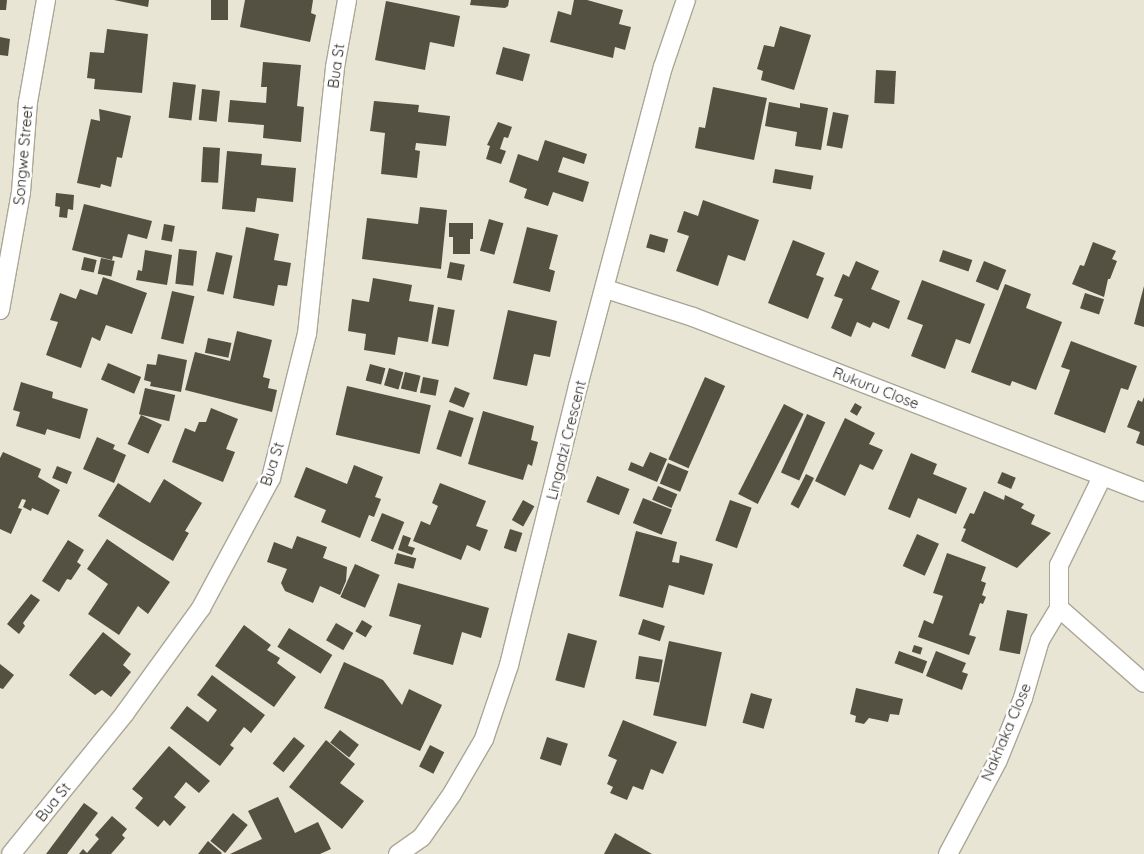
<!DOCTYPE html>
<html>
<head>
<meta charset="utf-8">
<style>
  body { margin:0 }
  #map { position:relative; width:1144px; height:854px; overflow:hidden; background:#e9e5d4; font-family:Quicksand,sans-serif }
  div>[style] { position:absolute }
  .building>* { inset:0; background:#545042; transform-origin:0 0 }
  .roads { filter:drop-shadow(1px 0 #aaa797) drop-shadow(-1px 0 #aaa797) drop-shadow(0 1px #aaa797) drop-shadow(0 -1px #aaa797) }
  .street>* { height:18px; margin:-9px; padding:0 9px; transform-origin:9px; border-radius:9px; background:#fff }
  span { translate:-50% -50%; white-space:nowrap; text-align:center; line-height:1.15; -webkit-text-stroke:5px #fff; paint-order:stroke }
  .street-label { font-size:15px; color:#2b2923 }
</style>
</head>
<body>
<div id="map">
  <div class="building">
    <div style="clip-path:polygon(0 0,7px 0,6px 10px,0 10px)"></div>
    <div style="clip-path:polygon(114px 0,149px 0,148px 7px)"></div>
    <div style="left:211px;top:0;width:17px;height:20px"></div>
    <div style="clip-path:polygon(245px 0,313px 0,311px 13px,316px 15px,310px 42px,240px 27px)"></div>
    <div style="clip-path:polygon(471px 0,509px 0,508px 6px,505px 8px,470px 5px)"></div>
    <div style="clip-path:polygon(574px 0,587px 0,623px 10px,619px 24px,631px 27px,625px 50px,615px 47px,613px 58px,550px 42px,558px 11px,571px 15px)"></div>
    <div style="clip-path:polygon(386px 1px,460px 16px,454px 47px,430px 42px,425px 70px,375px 60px)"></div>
    <div style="clip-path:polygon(780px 26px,811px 35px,794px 90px,761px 80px,763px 71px,757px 69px,764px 45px,774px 47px)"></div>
    <div style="clip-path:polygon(107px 29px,148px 34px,142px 93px,94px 89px,95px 79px,87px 78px,90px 52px,104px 53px)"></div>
    <div style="clip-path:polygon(0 37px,10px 39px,8px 56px,0 55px)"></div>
    <div style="left:503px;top:47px;width:28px;height:28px;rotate:15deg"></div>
    <div style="clip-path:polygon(263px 62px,301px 65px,297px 106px,304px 107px,301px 142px,263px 138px,264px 125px,228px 122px,230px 100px,266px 103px,267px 87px,261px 87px)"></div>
    <div style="left:876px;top:70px;width:20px;height:33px;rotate:3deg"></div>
    <div style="left:173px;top:82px;width:23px;height:36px;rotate:7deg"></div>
    <div style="clip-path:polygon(713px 87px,767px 98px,754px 160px,695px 148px,699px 127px,705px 128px)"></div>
    <div style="left:202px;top:89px;width:18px;height:31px;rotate:6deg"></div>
    <div style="clip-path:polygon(374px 101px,419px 105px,418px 112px,450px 116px,446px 146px,416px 143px,415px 150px,420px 151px,417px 178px,381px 174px,385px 133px,370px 131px)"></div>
    <div style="clip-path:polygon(769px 102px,800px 108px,800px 103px,828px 108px,821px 150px,795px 146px,797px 132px,765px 126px)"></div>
    <div style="clip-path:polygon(99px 109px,131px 116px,122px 158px,117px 157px,111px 187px,101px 184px,100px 188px,77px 183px,91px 119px,100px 121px)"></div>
    <div style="left:833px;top:112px;width:16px;height:34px;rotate:11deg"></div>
    <div style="clip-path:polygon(498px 122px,512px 127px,508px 138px,504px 137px,500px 149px,506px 151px,501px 164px,486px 159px,490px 146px,487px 145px)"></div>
    <div style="clip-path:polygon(545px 140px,587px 154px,584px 164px,563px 157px,558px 172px,589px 182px,583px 202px,553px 192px,548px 206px,524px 198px,527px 189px,509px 182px,518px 154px,538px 161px)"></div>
    <div style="left:203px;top:147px;width:17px;height:35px;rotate:3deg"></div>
    <div style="clip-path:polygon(227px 151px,262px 154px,261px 165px,296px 168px,293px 202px,257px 198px,255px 212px,222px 209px)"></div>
    <div style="left:775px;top:169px;width:39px;height:14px;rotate:10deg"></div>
    <div style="clip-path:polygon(56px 193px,74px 195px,73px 210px,68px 209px,67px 218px,59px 217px,60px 207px,55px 206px)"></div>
    <div style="clip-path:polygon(703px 200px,759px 220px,745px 261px,728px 255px,718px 286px,676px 271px,689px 236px,677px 232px,684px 211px,698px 216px)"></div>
    <div style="clip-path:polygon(84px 204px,152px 221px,147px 239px,128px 234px,122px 258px,113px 256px,112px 260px,72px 250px)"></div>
    <div style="clip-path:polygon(420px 207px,447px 210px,441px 269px,362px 259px,367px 218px,418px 224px)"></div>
    <div style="left:489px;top:219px;width:15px;height:33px;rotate:16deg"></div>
    <div style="clip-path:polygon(449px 223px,473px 223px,473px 239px,470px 239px,470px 254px,453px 254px,453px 237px,449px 237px)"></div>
    <div style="left:164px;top:224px;width:11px;height:16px;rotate:10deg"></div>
    <div style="clip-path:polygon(246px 227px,279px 234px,274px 260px,291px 263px,287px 286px,278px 285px,274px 306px,233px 298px)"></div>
    <div style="clip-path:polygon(527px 227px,558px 235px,549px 269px,555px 271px,550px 292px,513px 283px)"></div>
    <div style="left:650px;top:234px;width:19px;height:14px;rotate:16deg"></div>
    <div style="clip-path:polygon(793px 240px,825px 253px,816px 275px,824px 278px,808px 319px,768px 303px)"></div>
    <div style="clip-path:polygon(1093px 242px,1116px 251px,1112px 259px,1117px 261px,1110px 279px,1108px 279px,1104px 297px,1072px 284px,1080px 265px,1084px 266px)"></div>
    <div style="left:179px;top:249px;width:18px;height:35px;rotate:6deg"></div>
    <div style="clip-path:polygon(145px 250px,172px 255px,167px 285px,136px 280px,138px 270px,142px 271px)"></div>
    <div style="left:943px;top:250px;width:31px;height:12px;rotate:19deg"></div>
    <div style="left:216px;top:252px;width:17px;height:40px;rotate:13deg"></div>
    <div style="left:84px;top:257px;width:13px;height:13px;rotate:13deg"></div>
    <div style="left:101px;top:258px;width:14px;height:16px;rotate:12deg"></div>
    <div style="clip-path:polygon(856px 261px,879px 271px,871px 289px,900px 301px,889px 329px,873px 322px,870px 328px,857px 322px,851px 337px,831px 328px,843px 299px,834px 296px,843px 274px,849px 277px)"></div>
    <div style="left:984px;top:261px;width:24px;height:22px;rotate:22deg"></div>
    <div style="left:450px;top:262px;width:15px;height:16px;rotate:11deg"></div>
    <div style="clip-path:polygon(103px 277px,147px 293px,132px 334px,106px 325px,100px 341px,92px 337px,81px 368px,46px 355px,58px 322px,50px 320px,60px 293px,76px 299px,80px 289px,97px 295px)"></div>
    <div style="clip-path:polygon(373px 278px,412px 285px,409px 301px,434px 305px,428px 342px,398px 337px,395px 355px,364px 350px,366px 334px,348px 331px,352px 299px,369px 302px)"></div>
    <div style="clip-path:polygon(922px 280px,985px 304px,970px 344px,956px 339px,945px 369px,911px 356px,923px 325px,907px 319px)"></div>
    <div style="clip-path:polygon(1005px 284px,1031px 294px,1026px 308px,1062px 322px,1036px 390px,1012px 381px,1010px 386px,971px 372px)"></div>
    <div style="clip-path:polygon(1144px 286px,1144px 327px,1134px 324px)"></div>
    <div style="left:172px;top:291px;width:23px;height:49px;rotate:13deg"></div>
    <div style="left:1085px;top:293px;width:20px;height:16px;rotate:18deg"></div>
    <div style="left:438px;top:307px;width:17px;height:37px;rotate:10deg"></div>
    <div style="clip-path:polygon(508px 310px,557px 321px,550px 357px,534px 354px,527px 386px,493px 379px)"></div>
    <div style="clip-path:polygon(237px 331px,272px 340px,263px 377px,270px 379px,268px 388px,277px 390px,272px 412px,185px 390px,195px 352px,230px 361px)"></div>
    <div style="left:208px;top:338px;width:24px;height:15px;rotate:12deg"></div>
    <div style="clip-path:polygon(1071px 341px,1137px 366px,1128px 390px,1121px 388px,1105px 433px,1054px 414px,1070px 370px,1061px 367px)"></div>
    <div style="clip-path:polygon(158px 354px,187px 360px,181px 392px,150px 386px,151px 382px,144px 380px,147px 364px,156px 365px)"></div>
    <div style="left:108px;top:363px;width:36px;height:18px;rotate:23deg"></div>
    <div style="left:370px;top:364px;width:16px;height:17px;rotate:15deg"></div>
    <div style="left:389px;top:368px;width:15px;height:18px;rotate:16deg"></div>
    <div style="left:405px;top:372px;width:16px;height:17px;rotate:14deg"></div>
    <div style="left:423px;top:377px;width:16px;height:16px;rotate:11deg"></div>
    <div style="left:705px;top:377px;width:22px;height:90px;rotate:24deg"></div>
    <div style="clip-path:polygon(21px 382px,53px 392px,52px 398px,88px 409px,80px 439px,47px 429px,45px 435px,16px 426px,20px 412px,13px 410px)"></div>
    <div style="left:347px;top:386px;width:86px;height:50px;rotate:13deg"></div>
    <div style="left:455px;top:387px;width:16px;height:16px;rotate:22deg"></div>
    <div style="left:145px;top:388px;width:31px;height:27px;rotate:13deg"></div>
    <div style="clip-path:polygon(1144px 397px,1144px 446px,1136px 443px,1140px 432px,1127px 427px,1138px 400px,1142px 402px)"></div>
    <div style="left:855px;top:403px;width:8px;height:10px;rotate:30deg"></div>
    <div style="left:784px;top:404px;width:22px;height:101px;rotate:27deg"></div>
    <div style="clip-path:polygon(211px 408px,238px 419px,226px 449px,235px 452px,223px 482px,172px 462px,185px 428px,195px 432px,199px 422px,206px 422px)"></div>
    <div style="left:449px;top:410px;width:26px;height:41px;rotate:18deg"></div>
    <div style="clip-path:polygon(483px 411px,534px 426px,531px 440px,538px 442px,532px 466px,528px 464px,523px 480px,468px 464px)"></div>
    <div style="left:807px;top:414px;width:20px;height:64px;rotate:24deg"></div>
    <div style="left:141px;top:415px;width:23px;height:32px;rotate:25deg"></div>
    <div style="clip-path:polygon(845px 418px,875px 433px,869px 444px,883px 450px,873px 470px,860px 464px,845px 496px,815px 481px)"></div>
    <div style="clip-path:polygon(97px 437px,115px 445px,113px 449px,126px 455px,114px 483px,83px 469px)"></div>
    <div style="clip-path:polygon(3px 452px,41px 469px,38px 477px,60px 490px,48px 515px,32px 508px,31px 511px,23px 507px,26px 500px,22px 499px,18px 508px,22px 509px,11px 534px,0 529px,0 458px)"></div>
    <div style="clip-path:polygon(650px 452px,667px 459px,657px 482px,628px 470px,631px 462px,643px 467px)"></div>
    <div style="clip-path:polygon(911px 453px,937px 464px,933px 474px,967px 488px,956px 514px,918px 498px,910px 518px,888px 509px)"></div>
    <div style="left:668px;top:463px;width:22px;height:22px;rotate:22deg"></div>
    <div style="clip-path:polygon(354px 465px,383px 477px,375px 497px,381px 499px,374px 517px,369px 515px,360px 538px,321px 522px,326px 510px,294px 497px,306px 467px,347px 484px)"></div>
    <div style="left:57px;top:466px;width:16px;height:13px;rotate:22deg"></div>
    <div style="left:1002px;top:472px;width:15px;height:12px;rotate:23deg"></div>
    <div style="left:806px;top:474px;width:9px;height:34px;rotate:27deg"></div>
    <div style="left:597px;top:476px;width:35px;height:28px;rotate:22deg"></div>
    <div style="clip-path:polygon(164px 479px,202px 503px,185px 531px,189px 533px,173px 561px,98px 516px,118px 483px,150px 503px)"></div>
    <div style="clip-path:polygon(440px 483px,486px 501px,476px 526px,488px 530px,480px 551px,467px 545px,461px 560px,413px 541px,421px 521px,430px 525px,438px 506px,432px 503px)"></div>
    <div style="left:658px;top:486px;width:21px;height:15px;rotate:23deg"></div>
    <div style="clip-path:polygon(984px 491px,1004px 500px,1005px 495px,1024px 504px,1021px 508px,1035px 515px,1031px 524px,1051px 533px,1017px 568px,961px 541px,966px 529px,963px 528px,970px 513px,974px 514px)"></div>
    <div style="left:643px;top:498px;width:31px;height:27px;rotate:22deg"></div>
    <div style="left:523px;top:500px;width:13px;height:23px;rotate:29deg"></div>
    <div style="left:730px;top:500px;width:23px;height:43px;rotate:20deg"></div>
    <div style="left:382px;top:513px;width:24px;height:30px;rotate:22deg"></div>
    <div style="left:510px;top:529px;width:13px;height:20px;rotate:18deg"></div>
    <div style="clip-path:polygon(636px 531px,677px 542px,672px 562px,679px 563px,680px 555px,713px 564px,704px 595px,669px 585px,663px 608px,619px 596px)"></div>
    <div style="left:917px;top:534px;width:24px;height:35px;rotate:24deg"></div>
    <div style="clip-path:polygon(403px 535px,411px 538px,408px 546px,415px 548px,412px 555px,398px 550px)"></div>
    <div style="clip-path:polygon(297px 536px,327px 547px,323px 558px,347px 567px,346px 581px,340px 595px,320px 586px,313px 603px,285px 591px,281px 583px,287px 569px,267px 562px,274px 542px,292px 549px)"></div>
    <div style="clip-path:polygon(107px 539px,170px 582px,148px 614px,138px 606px,119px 635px,88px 614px,108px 584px,87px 569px)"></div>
    <div style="clip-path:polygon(68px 540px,84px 550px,77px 562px,81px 565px,71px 580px,67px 579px,59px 592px,42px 581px)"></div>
    <div style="left:397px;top:553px;width:20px;height:11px;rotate:15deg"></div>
    <div style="clip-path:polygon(947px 553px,986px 567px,981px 581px,986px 583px,982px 595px,986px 597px,983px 604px,980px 603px,969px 635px,976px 637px,969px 655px,918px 637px,924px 620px,933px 624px,943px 596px,933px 593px)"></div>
    <div style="left:355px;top:564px;width:27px;height:36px;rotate:24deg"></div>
    <div style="clip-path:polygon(398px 583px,489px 608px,481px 638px,462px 632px,453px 665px,413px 654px,421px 625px,389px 616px)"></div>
    <div style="clip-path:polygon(31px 594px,40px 600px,23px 623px,25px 626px,19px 634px,7px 624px)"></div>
    <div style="left:1007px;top:610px;width:21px;height:41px;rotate:11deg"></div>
    <div style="left:643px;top:619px;width:23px;height:16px;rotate:18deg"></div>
    <div style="left:362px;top:620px;width:12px;height:13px;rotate:31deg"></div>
    <div style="left:336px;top:623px;width:20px;height:20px;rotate:30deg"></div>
    <div style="clip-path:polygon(244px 625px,271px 645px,267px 650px,280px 658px,277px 663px,296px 677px,274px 707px,215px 666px)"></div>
    <div style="left:289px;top:628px;width:51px;height:22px;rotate:32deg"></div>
    <div style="clip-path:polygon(103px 632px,131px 654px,123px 665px,131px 672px,111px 697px,102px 690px,95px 695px,69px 675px)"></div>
    <div style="left:568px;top:633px;width:30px;height:49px;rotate:15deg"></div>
    <div style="left:669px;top:641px;width:54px;height:76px;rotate:12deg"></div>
    <div style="left:914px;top:645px;width:9px;height:7px;rotate:18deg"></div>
    <div style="left:899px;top:651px;width:30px;height:13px;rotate:20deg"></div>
    <div style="clip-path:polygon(936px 651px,966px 663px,962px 672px,968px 674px,962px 690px,926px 676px)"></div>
    <div style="left:639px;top:656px;width:24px;height:23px;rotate:9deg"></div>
    <div style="clip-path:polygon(344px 662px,383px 680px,402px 705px,409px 689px,442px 705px,420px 751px,324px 708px)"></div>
    <div style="clip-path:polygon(0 664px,14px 675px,3px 689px,0 688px)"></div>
    <div style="clip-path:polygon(212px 675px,265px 715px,251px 733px,244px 727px,230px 745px,234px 748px,220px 766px,170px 728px,187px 706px,208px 722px,217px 710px,197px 695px)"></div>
    <div style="clip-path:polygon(856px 688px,903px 699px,899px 715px,890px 714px,888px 722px,869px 718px,864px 724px,855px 722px,856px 716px,850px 714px)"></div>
    <div style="left:751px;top:693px;width:22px;height:31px;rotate:16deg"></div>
    <div style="clip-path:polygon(623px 720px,677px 742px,663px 774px,651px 769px,643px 790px,633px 786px,627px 800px,610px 793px,613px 787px,607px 784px,617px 760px,608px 756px)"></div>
    <div style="left:340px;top:730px;width:24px;height:16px;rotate:38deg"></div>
    <div style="left:294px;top:737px;width:14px;height:34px;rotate:39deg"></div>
    <div style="left:547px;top:737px;width:22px;height:23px;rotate:18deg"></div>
    <div style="clip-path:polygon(326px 740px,355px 764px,340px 783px,364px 801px,342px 829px,289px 787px)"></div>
    <div style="left:430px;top:745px;width:16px;height:24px;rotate:27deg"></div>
    <div style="clip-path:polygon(169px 746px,210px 781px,199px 793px,186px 782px,174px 797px,186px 807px,170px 826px,164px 820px,158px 827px,135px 808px,143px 798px,132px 789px)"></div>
    <div style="clip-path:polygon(278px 797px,295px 833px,318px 822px,331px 849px,320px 854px,230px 854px,262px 839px,248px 811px)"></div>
    <div style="clip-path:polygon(84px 803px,98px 813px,67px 854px,46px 854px)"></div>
    <div style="left:233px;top:813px;width:19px;height:36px;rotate:39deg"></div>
    <div style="clip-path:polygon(112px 816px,127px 829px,122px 835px,125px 838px,111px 854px,79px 854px,83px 849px,87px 853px,99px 839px,95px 835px)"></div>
    <div style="clip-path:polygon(615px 833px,652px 854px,604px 854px)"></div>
    <div style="clip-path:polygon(208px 841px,222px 853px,221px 854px,198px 854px)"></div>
  </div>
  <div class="roads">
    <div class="street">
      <div style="left:606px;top:289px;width:91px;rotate:17.8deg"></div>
      <div style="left:693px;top:317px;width:484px;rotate:21.2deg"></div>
      <div style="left:0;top:310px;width:120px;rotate:-79.9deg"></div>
      <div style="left:21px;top:192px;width:90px;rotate:-85.6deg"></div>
      <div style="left:28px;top:102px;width:104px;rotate:-80deg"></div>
      <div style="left:1102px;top:477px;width:98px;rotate:116deg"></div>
      <div style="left:1059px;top:565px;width:43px;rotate:90deg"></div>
      <div style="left:1059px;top:608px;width:113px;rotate:41.4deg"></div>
      <div style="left:11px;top:854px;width:181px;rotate:-51deg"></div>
      <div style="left:125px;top:713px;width:130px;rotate:-54.1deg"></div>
      <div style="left:201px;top:608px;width:148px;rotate:-61.7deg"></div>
      <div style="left:271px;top:478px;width:148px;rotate:-76deg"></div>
      <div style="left:307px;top:334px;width:268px;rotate:-84deg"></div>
      <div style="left:335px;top:67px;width:68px;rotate:-79.8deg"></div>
      <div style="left:398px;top:854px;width:29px;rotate:-35deg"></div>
      <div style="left:422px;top:837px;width:52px;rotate:-55.1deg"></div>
      <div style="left:452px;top:794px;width:64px;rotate:-59.8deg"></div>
      <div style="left:484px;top:739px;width:78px;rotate:-71.3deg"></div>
      <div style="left:509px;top:665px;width:287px;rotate:-76.1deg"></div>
      <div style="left:578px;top:386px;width:330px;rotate:-75.1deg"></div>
      <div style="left:663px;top:67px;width:71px;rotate:-71.1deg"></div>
      <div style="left:948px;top:854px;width:106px;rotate:-62deg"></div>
      <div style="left:998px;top:760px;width:67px;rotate:-68deg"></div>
      <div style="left:1023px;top:698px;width:60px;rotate:-73.7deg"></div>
      <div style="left:1040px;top:640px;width:37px;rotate:-59deg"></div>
    </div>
  </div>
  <div class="street-label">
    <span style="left:336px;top:66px;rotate:-82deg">Bua St</span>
    <span style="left:23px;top:155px;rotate:-85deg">Songwe Street</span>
    <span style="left:876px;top:388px;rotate:21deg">Rukuru Close</span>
    <span style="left:566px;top:440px;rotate:-76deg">Lingadzi Crescent</span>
    <span style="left:272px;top:464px;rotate:-72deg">Bua St</span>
    <span style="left:1006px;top:732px;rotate:-67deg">Nakhaka Close</span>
    <span style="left:53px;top:802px;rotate:-51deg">Bua St</span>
  </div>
</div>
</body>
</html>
